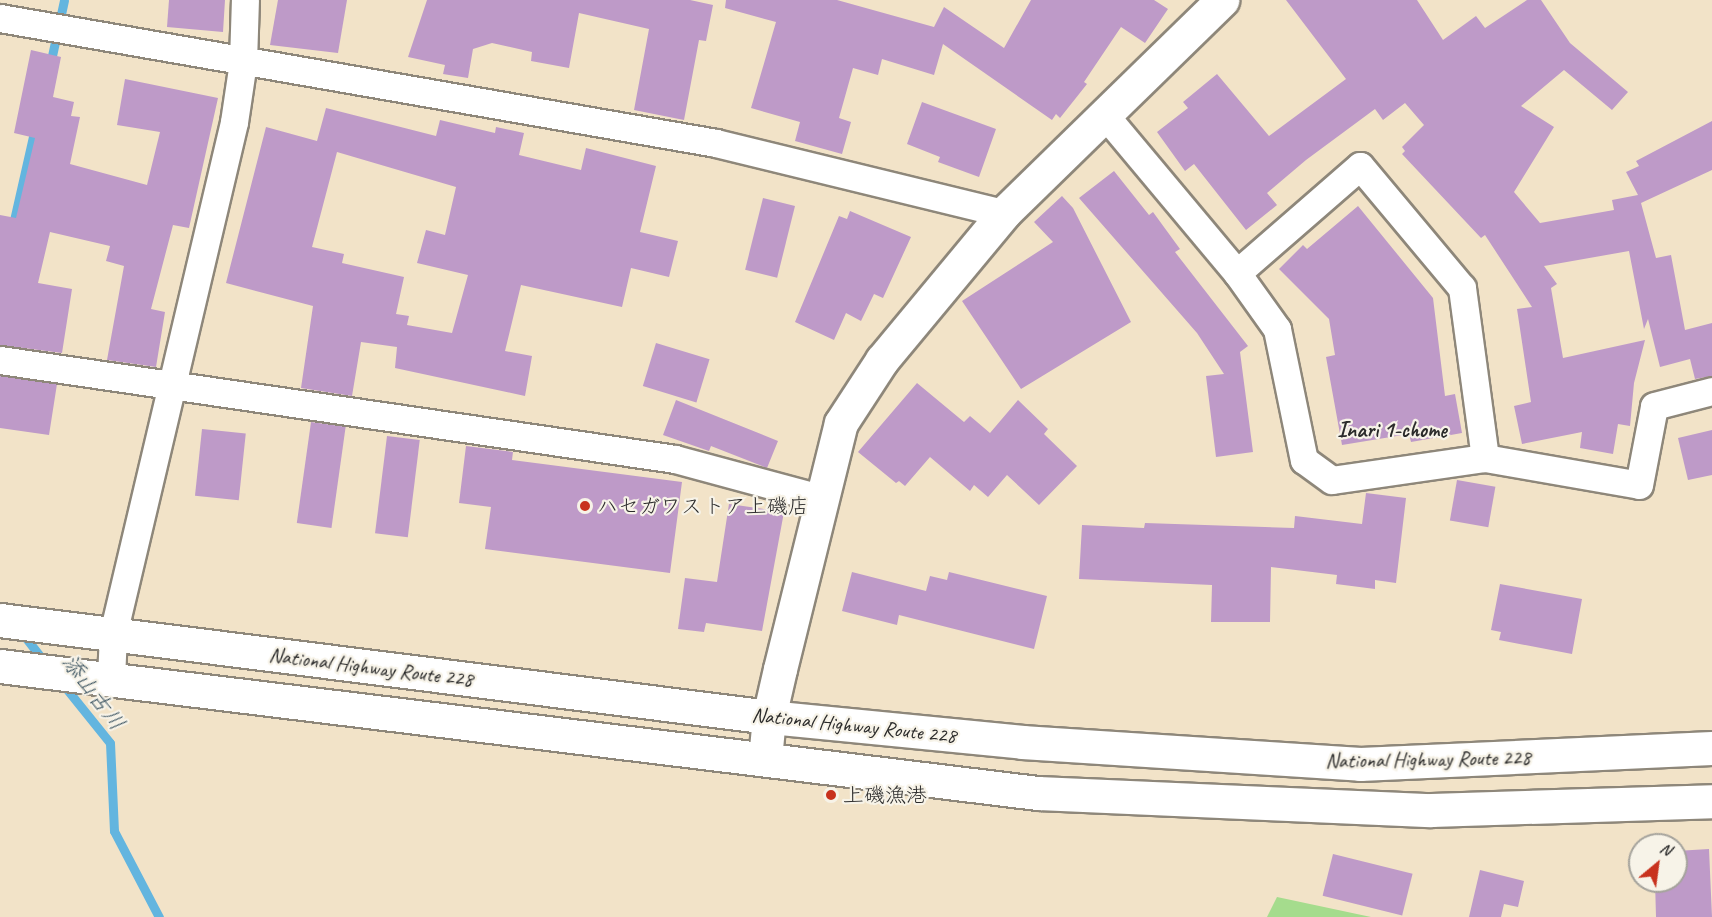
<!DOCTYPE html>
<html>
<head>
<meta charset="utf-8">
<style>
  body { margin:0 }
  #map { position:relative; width:1712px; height:917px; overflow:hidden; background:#f2e3c8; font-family:Caveat,"Klee One",sans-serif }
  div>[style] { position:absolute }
  .green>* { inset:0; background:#a5dc8d }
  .stream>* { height:9px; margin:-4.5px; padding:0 4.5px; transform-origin:4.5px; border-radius:4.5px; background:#63b5df }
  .building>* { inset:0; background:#be9ac8; transform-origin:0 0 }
  .roads { filter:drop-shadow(2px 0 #8e877a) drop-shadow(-2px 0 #8e877a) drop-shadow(0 2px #8e877a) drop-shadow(0 -2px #8e877a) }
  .minor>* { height:27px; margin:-13.5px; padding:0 13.5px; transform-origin:13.5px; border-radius:13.5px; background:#fff }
  .tertiary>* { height:33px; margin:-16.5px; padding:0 16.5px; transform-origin:16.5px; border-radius:16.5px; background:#fff }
  .trunk>* { height:33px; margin:-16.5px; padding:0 16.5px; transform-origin:16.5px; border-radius:16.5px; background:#fff }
  .dots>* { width:16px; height:16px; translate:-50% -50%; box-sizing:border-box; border:3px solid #f7f3e8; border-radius:50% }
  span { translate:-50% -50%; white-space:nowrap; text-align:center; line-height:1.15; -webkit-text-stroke:4.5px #f7f3e8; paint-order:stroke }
  .poi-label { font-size:21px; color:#2b2b2b }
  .left { translate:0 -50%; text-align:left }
  .street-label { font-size:21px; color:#2b2b2b }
  .neighbourhood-label { font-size:22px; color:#2b2b2b; font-weight:700 }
  .water-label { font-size:22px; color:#3c5461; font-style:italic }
  .north { position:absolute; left:1628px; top:833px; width:60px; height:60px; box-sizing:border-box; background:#f7f3e8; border:2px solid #a5a39c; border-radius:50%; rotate:29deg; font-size:16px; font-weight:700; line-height:24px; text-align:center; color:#2b2b2b }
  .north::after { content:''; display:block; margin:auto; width:21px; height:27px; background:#c8321e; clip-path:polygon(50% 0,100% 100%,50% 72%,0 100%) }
</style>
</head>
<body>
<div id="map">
  <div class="green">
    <div style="clip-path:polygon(1277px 897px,1371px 917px,1267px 917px)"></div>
  </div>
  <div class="stream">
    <div style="left:50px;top:65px;width:66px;rotate:-77.8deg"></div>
    <div style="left:12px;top:229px;width:104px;rotate:-77.2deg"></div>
    <div style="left:22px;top:633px;width:37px;rotate:52deg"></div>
    <div style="left:61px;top:682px;width:78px;rotate:51.2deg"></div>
    <div style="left:110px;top:743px;width:88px;rotate:87.4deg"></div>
    <div style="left:114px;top:831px;width:97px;rotate:62.4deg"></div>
  </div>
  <div class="building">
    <div style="clip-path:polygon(169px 0,225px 0,223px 32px,167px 27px)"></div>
    <div style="clip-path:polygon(278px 0,347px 0,338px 53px,270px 45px)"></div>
    <div style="clip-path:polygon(427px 0,690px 0,713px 5px,706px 41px,699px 40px,684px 120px,634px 110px,649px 29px,579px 13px,569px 68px,531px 61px,532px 52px,492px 43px,473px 49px,468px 78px,443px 74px,445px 65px,408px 57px)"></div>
    <div style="clip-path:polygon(726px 0,837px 0,934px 27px,944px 7px,1004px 48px,1031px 0,1154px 0,1168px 9px,1145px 43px,1121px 27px,1084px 82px,1087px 84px,1060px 118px,1056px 114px,1052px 120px,943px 44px,934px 75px,882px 59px,878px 75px,853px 68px,839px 118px,851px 122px,842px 154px,795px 141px,800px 122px,751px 108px,776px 22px,725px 8px)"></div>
    <div style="clip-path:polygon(1286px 0,1417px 0,1443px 40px,1476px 16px,1485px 28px,1527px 0,1541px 0,1570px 43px,1628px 92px,1612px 110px,1564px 70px,1521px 106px,1554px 127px,1514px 192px,1540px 223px,1614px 210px,1612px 200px,1638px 195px,1626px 172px,1639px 166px,1636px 161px,1712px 121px,1712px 170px,1641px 203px,1656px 258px,1671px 255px,1685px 330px,1712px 323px,1712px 376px,1695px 379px,1690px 359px,1660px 367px,1648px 319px,1644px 329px,1629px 251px,1544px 266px,1557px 284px,1551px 288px,1563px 358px,1645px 340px,1634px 383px,1630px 426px,1618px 424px,1613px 454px,1580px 448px,1582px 432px,1522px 444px,1514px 406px,1531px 402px,1517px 309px,1532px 307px,1485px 235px,1481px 238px,1402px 154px,1405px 151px,1402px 147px,1424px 125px,1405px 103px,1383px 120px,1375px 109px,1306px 160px,1267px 193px,1277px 205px,1246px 230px,1194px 164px,1185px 171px,1157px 132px,1188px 108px,1183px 102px,1217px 74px,1269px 136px,1346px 79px)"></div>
    <div style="clip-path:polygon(31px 50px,61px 57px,53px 97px,74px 102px,71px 116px,80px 117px,70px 164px,147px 185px,160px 132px,117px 125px,125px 79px,218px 98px,189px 228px,173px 225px,151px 309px,165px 312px,156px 367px,107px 360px,124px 266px,106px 261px,110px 246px,50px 232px,38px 283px,72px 289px,62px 353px,0 345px,0 215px,16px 218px,35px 138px,14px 133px)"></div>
    <div style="clip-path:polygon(922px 102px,996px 129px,979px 177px,938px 162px,940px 157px,907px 144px)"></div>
    <div style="clip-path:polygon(evenodd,326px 108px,436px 136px,440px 120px,495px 133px,496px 127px,524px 133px,519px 155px,581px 170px,586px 148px,656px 166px,640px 232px,678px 241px,669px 277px,631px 268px,622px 307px,521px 285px,505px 351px,532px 356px,525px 396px,395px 368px,397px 347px,361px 342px,352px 396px,301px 388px,313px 306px,226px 283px,266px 127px,317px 141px,326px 108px,337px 152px,456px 187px,445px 235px,426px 230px,417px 263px,468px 275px,452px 333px,407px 325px,409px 316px,396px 314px,404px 277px,342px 263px,344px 254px,312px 247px,337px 152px)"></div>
    <div style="clip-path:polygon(1114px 171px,1149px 215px,1153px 212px,1180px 249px,1175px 252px,1248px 346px,1240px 352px,1253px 452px,1216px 457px,1206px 376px,1224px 374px,1197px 333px,1079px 198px)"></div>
    <div style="clip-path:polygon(1062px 196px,1073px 208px,1131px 322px,1021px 389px,962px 301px,1053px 242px,1034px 222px)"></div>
    <div style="left:763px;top:198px;width:33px;height:74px;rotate:14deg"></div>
    <div style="clip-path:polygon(1358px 206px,1433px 298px,1445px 396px,1455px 394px,1462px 433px,1411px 442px,1409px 434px,1342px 445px,1326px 357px,1335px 355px,1329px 319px,1279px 269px,1303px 245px,1307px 249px)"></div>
    <div style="clip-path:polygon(850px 211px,911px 237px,883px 298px,874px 294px,861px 321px,846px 313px,834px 340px,795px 322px,839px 216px,847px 219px)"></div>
    <div style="left:656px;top:343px;width:56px;height:45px;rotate:17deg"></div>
    <div style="clip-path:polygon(0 376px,57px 384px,49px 435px,0 428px)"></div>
    <div style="clip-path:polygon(917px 383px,964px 422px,970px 416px,990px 433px,1018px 400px,1048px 429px,1044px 434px,1077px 466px,1039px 505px,1007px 475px,988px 497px,974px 485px,970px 491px,930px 457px,905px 486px,899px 481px,896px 483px,858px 452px)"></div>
    <div style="clip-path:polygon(676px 400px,778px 441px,767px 468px,711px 446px,709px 451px,663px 435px)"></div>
    <div style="left:311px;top:422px;width:35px;height:102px;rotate:8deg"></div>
    <div style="left:202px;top:429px;width:44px;height:67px;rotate:6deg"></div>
    <div style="clip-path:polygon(1712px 430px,1712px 475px,1688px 480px,1678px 438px)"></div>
    <div style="left:387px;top:436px;width:33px;height:98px;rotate:7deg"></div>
    <div style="clip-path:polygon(466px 446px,513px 452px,512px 460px,682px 482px,670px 573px,485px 549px,491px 507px,459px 503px)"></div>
    <div style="left:1457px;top:480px;width:39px;height:41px;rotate:10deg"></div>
    <div style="clip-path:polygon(1366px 493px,1406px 498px,1396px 583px,1375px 580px,1375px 589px,1336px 584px,1337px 575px,1271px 567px,1270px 622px,1211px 622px,1212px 585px,1079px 579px,1082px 525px,1144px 528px,1145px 523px,1294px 528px,1295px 516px,1362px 524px)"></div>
    <div style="clip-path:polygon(729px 504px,784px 512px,762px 631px,706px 623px,704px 632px,678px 629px,685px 578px,717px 582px)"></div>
    <div style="clip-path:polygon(852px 572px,926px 591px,930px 576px,947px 580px,949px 572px,1047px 596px,1034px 649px,899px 615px,897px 625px,842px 611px)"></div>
    <div style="clip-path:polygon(1500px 584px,1582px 599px,1572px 654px,1499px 640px,1501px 632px,1491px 630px)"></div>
    <div style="clip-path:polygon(1709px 849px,1712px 917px,1656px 917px,1655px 881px,1676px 881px,1676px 851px)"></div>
    <div style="left:1333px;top:854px;width:82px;height:43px;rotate:14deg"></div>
    <div style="clip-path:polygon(1480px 870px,1524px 881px,1518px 907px,1504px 904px,1501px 917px,1469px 917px)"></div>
  </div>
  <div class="roads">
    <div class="minor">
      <div style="left:0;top:18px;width:727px;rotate:9.9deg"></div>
      <div style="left:716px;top:143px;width:296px;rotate:13.7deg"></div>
      <div style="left:1104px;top:114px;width:207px;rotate:50.1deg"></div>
      <div style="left:1237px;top:273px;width:69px;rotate:54.5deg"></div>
      <div style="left:1277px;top:329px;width:134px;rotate:78.4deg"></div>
      <div style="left:1304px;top:460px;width:34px;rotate:36deg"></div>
      <div style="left:1332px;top:480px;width:155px;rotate:-8.2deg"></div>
      <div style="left:1485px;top:458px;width:172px;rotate:-97.7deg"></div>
      <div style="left:1462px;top:288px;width:159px;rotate:-129.9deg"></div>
      <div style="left:1360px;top:166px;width:163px;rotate:139deg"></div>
      <div style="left:0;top:360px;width:682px;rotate:8.34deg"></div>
      <div style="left:675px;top:459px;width:150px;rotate:15.1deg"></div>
      <div style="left:1485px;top:458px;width:156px;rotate:9.9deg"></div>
      <div style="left:1639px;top:485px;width:80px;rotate:-79.2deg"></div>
      <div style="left:1654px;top:406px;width:60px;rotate:-14.5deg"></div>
      <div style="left:111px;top:679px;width:45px;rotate:-87.5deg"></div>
      <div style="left:113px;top:634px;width:526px;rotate:-76.7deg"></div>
      <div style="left:234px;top:122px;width:61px;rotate:-81.5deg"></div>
      <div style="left:243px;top:62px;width:62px;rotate:-88.2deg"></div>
    </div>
    <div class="tertiary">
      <div style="left:765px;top:759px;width:42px;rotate:-84.6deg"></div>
      <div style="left:769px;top:717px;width:49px;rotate:-77.1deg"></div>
      <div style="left:780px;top:669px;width:253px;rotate:-76.1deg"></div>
      <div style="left:841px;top:423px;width:75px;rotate:-56.9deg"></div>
      <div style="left:882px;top:360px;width:191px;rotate:-50.3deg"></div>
      <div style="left:1004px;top:213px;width:305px;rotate:-44.3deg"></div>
    </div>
    <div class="trunk">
      <div style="left:0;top:620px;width:775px;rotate:7.19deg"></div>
      <div style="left:769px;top:717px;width:254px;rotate:5.6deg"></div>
      <div style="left:1022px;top:742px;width:339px;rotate:3.7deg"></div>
      <div style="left:1360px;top:764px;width:352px;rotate:-2.6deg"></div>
      <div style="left:0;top:666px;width:1046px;rotate:6.98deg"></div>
      <div style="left:1038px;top:793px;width:393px;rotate:2.5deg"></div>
      <div style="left:1431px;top:810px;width:281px;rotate:-1.8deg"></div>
    </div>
  </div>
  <div class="dots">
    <div style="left:585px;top:506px;background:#c8321e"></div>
    <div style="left:831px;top:795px;background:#c8321e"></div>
  </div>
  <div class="poi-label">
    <span class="left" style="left:597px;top:506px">ハセガワストア上磯店</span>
    <span class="left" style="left:843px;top:795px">上磯漁港</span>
  </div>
  <div class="street-label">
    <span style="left:371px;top:667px;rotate:7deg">National Highway Route 228</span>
    <span style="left:854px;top:725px;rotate:6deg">National Highway Route 228</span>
    <span style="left:1428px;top:759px;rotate:-1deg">National Highway Route 228</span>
  </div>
  <div class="neighbourhood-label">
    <span style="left:1392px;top:431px">Inari 1-chome</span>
  </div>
  <div class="water-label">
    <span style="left:93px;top:693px;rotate:53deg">添山古川</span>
  </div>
  <div class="north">N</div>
</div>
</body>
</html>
